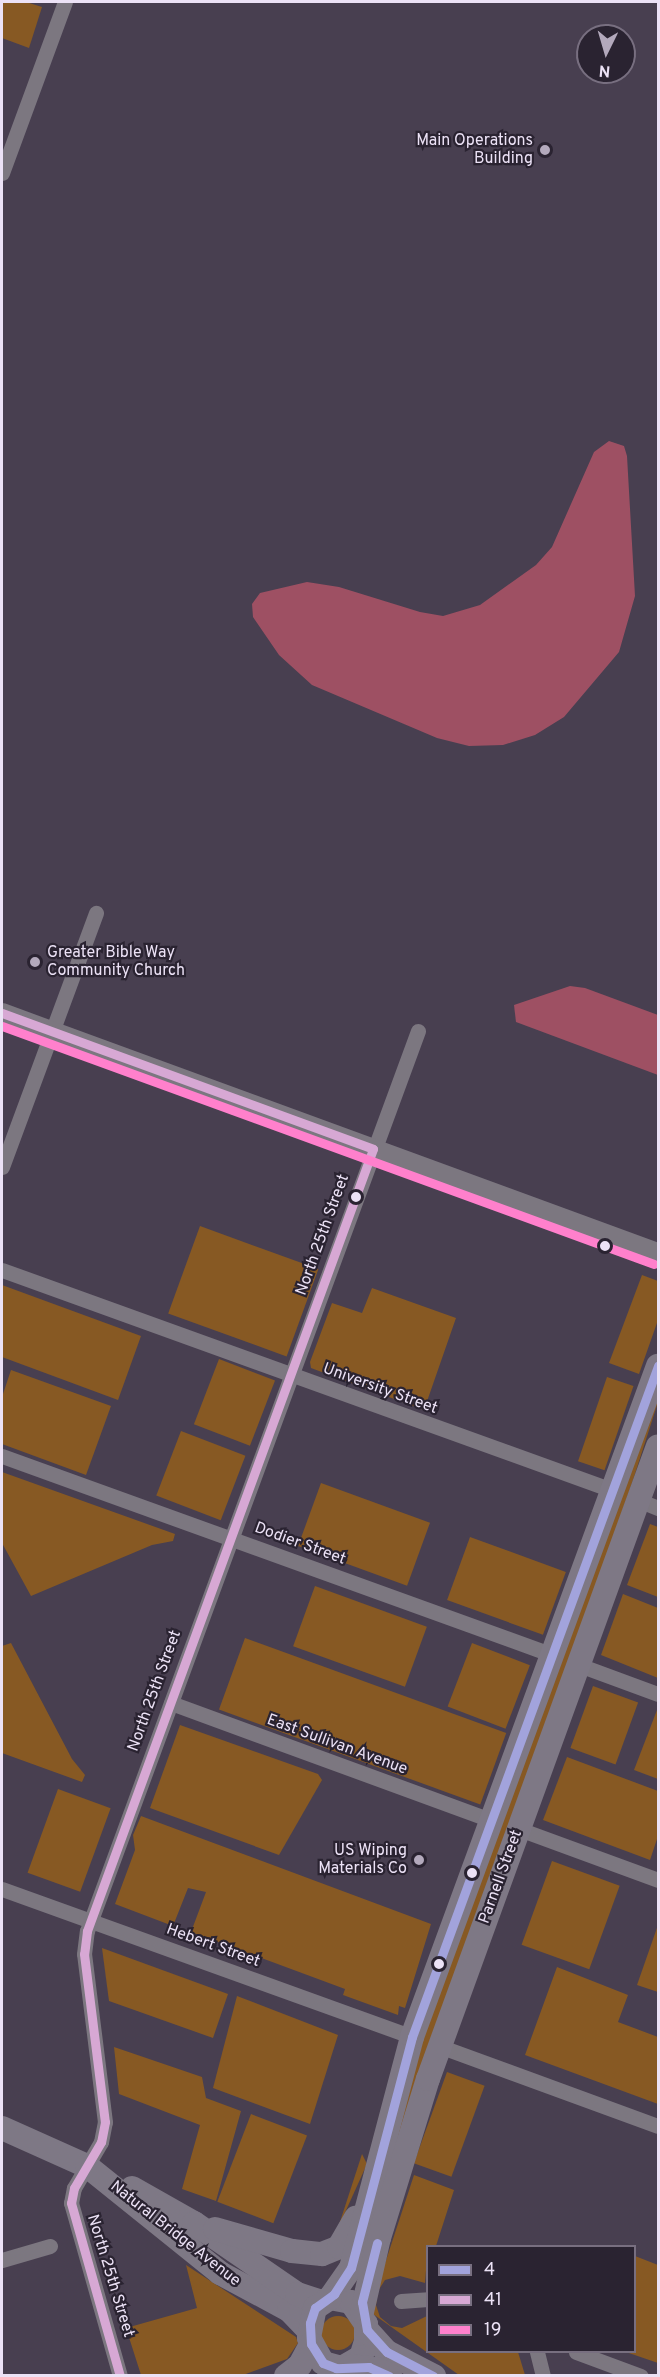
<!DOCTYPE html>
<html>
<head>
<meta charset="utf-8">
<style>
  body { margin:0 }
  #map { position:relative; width:660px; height:2377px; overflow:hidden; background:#483f50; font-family:Overpass,sans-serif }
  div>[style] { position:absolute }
  .green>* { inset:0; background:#875923; transform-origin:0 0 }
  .round { border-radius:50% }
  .water>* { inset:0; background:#9e5063 }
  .minor>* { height:15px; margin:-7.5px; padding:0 7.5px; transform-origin:7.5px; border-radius:7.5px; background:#7c7780 }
  .tertiary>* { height:20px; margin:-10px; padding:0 10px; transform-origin:10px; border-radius:10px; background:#7c7780 }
  .primary>* { height:24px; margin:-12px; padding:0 12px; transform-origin:12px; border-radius:12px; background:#7e7885 }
  .bus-1>* { height:9px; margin:-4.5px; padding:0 4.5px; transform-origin:4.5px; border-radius:4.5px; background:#a2a3dc }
  .bus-2>* { height:9px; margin:-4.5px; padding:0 4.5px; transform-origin:4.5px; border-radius:4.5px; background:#d7a8d4 }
  .bus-3>* { height:9px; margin:-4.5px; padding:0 4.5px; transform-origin:4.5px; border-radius:4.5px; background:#ff80cc }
  .dots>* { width:16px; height:16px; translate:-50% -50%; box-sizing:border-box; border:3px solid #2a2331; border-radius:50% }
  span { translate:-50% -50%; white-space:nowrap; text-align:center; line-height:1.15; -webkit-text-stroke:4.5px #2a2331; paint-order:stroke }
  .poi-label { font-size:16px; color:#ece2f6 }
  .right { translate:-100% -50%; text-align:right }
  .left { translate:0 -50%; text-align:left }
  .street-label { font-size:16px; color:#ece2f6 }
  .frame { position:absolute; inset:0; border:3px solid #ece2f6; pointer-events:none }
  .legend { position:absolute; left:426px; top:2245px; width:210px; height:108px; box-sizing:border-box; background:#2a2331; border:2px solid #786f80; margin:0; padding:8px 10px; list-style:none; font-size:18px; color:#ece2f6 }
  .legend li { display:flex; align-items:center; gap:12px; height:30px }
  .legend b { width:30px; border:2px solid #786f80 }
  .north { position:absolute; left:576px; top:24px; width:60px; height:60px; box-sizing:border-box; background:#2a2331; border:2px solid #786f80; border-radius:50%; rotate:185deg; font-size:16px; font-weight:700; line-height:24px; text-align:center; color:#ece2f6 }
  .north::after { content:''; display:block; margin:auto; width:21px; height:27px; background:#b3a9bc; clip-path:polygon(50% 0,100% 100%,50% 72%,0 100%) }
</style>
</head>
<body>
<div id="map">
  <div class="green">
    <div style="clip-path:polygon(2px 2px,26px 2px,42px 7px,29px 48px,2px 38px)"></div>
    <div style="left:200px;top:1226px;width:126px;height:93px;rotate:20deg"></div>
    <div style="clip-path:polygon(642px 1275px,658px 1281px,658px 1320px,639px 1374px,609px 1363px)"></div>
    <div style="clip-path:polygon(2px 1285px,141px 1336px,118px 1400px,2px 1357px)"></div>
    <div style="clip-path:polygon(372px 1288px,456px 1318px,424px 1410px,311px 1368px,310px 1362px,332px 1303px,362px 1313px)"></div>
    <div style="left:219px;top:1359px;width:60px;height:70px;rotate:21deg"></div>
    <div style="clip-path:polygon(11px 1370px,111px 1406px,86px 1475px,2px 1444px,2px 1397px)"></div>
    <div style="left:607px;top:1377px;width:28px;height:89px;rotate:19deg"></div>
    <div style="clip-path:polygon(658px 1387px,658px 1402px,633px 1480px,385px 2189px,402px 2097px)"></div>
    <div style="left:181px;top:1431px;width:69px;height:69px;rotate:21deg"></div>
    <div style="clip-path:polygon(2px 1472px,175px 1534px,173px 1541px,152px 1545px,31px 1596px,2px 1543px)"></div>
    <div style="left:321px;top:1483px;width:116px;height:67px;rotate:20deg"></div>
    <div style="clip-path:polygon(650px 1524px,658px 1527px,658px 1597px,627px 1585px)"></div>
    <div style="left:470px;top:1537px;width:102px;height:67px;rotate:20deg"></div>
    <div style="left:315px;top:1586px;width:119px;height:64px;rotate:20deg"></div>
    <div style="clip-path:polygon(623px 1594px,658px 1608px,658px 1678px,601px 1655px)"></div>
    <div style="left:245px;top:1638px;width:278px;height:76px;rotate:20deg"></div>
    <div style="clip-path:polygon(11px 1643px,72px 1759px,85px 1775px,82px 1782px,2px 1753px,2px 1646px)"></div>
    <div style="left:472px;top:1643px;width:62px;height:68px;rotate:21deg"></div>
    <div style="left:593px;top:1686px;width:48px;height:66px;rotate:20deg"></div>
    <div style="clip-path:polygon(657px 1710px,658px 1711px,658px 1779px,634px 1770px)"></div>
    <div style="clip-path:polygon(180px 1725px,318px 1774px,322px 1780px,279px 1855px,150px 1808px)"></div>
    <div style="clip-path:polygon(567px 1757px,658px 1791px,658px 1836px,650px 1860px,543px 1820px)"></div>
    <div style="left:58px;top:1789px;width:56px;height:89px;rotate:20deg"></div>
    <div style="clip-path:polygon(141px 1816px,431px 1924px,405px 2008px,399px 2006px,398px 2015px,343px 1995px,345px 1989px,191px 1932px,206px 1892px,188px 1888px,173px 1926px,115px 1904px,135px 1850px,133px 1835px)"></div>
    <div style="left:552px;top:1861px;width:72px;height:89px;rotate:20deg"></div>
    <div style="clip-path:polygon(658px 1925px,658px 1992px,637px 1985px)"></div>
    <div style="clip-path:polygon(102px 1948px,228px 1994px,213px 2038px,109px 2001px)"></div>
    <div style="clip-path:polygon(557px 1967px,628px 1995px,618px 2022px,658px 2037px,658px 2104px,525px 2055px)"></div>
    <div style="clip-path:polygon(237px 1996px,338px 2035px,310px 2124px,213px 2088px)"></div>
    <div style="clip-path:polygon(114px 2047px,202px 2077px,206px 2098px,241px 2111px,216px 2201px,182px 2189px,200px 2125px,119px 2094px)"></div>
    <div style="left:447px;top:2072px;width:40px;height:97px;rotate:20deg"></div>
    <div style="left:251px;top:2114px;width:60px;height:94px;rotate:21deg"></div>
    <div style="clip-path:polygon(362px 2154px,367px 2164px,338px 2228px)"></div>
    <div style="clip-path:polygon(414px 2175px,454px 2190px,436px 2246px,428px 2246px,425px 2283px,400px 2276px,385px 2280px,378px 2291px,376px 2305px,380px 2317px,391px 2326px,402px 2328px,427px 2316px,428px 2352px,518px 2352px,525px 2375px,459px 2375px,373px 2314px,372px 2303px)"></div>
    <div style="clip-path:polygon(635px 2256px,658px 2265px,658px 2363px,626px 2352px,634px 2352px)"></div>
    <div style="clip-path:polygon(186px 2265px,296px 2337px,298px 2343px,287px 2359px,243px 2375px,141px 2375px,126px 2328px,197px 2308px)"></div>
    <div class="round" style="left:321px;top:2316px;width:34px;height:34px"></div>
  </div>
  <div class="water">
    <div style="clip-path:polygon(609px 441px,624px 446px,627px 456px,635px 596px,619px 652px,564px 717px,535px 735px,503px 745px,469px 746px,437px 738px,312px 685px,279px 655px,253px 617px,252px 604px,260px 593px,307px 582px,339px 587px,420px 612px,443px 616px,480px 605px,536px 565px,552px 547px,594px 452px)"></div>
    <div style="clip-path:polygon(570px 986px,585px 988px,658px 1015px,658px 1075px,516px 1022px,514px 1005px)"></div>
  </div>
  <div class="minor">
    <div style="left:2px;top:173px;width:182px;rotate:-69.8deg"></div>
    <div style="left:2px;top:1167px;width:271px;rotate:-69.7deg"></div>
    <div style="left:2px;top:1270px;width:648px;rotate:19.83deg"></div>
    <div style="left:2px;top:1456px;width:586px;rotate:19.86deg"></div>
    <div style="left:638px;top:1500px;width:22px;rotate:22deg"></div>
    <div style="left:579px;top:1665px;width:84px;rotate:20.2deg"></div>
    <div style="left:171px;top:1703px;width:341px;rotate:20.1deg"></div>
    <div style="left:519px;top:1829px;width:148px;rotate:20.1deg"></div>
    <div style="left:2px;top:1889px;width:436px;rotate:19.8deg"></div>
    <div style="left:439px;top:2046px;width:233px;rotate:20.1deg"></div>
    <div style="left:2px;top:2260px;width:50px;rotate:-16.3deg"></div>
    <div style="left:401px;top:2301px;width:27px;rotate:-4deg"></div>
    <div style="left:537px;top:2352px;width:25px;rotate:76deg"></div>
    <div style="left:576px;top:2352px;width:69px;rotate:20.3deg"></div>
    <div style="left:120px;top:2376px;width:180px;rotate:-105.8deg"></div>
    <div style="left:71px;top:2203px;width:15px;rotate:-79deg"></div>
    <div style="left:74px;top:2188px;width:53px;rotate:-59.6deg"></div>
    <div style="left:101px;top:2142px;width:20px;rotate:-79deg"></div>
    <div style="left:105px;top:2122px;width:169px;rotate:-97.1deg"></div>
    <div style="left:84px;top:1954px;width:23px;rotate:-83deg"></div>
    <div style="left:87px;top:1931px;width:959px;rotate:-69.81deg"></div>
  </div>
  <div class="tertiary">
    <div style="left:2px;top:1013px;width:699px;rotate:20.1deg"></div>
  </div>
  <div class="primary">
    <div style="left:2px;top:2128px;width:93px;rotate:24.1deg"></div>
    <div style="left:87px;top:2166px;width:171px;rotate:38.8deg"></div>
    <div style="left:220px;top:2273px;width:78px;rotate:28.2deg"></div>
    <div style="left:289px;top:2310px;width:29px;rotate:46deg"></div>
    <div style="left:132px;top:2188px;width:71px;rotate:29.4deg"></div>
    <div style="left:194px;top:2223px;width:125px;rotate:34.6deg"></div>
    <div style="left:297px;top:2294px;width:25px;rotate:18deg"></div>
    <div style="left:215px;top:2229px;width:80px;rotate:15.9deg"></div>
    <div style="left:292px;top:2251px;width:30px;rotate:6deg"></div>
    <div style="left:322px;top:2254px;width:18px;rotate:-22deg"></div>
    <div style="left:339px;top:2247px;width:34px;rotate:-60deg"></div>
    <div style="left:330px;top:2298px;width:37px;rotate:-55deg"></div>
    <div style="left:351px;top:2268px;width:239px;rotate:-75.2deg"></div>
    <div style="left:412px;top:2037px;width:715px;rotate:-69.87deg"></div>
    <div style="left:330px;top:2298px;width:21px;rotate:11deg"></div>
    <div style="left:351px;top:2302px;width:27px;rotate:56deg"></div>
    <div style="left:366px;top:2324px;width:17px;rotate:90deg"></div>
    <div style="left:366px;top:2341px;width:17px;rotate:107deg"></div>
    <div style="left:361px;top:2357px;width:22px;rotate:150deg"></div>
    <div style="left:342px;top:2368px;width:20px;rotate:-165deg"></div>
    <div style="left:323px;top:2363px;width:29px;rotate:-119deg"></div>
    <div style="left:309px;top:2338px;width:31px;rotate:-79deg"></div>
    <div style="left:315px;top:2308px;width:18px;rotate:-34deg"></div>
    <div style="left:362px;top:2312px;width:76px;rotate:-77.1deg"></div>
    <div style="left:379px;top:2238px;width:166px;rotate:-72.9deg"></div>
    <div style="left:428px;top:2079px;width:673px;rotate:-70.03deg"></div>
    <div style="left:367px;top:2330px;width:30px;rotate:48deg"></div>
    <div style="left:387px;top:2352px;width:53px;rotate:27.1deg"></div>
    <div style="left:351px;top:2366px;width:26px;rotate:7deg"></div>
    <div style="left:377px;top:2369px;width:15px;rotate:28deg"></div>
    <div style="left:286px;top:2376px;width:18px;rotate:-38deg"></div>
    <div style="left:300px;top:2365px;width:24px;rotate:-62deg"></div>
  </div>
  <div class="bus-1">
    <div style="left:377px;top:2243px;width:61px;rotate:104.3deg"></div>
    <div style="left:362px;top:2302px;width:28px;rotate:80deg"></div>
    <div style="left:367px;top:2330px;width:30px;rotate:48deg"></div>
    <div style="left:387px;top:2352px;width:52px;rotate:27.6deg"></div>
    <div style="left:389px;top:2376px;width:22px;rotate:-156deg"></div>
    <div style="left:369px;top:2367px;width:33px;rotate:178deg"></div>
    <div style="left:336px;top:2368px;width:14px;rotate:-159deg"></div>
    <div style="left:323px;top:2363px;width:22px;rotate:-122deg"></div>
    <div style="left:311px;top:2344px;width:21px;rotate:-93deg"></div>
    <div style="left:310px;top:2323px;width:16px;rotate:-72deg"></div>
    <div style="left:315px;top:2308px;width:24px;rotate:-36deg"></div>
    <div style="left:334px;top:2294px;width:31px;rotate:-57deg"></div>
    <div style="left:351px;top:2268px;width:239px;rotate:-75.2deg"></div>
    <div style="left:412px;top:2037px;width:715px;rotate:-69.87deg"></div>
  </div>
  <div class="bus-2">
    <div style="left:2px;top:1013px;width:395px;rotate:20.1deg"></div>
    <div style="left:373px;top:1149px;width:833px;rotate:110.09deg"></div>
    <div style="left:87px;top:1931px;width:23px;rotate:97deg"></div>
    <div style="left:84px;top:1954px;width:169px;rotate:82.9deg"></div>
    <div style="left:105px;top:2122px;width:20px;rotate:101deg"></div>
    <div style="left:101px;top:2142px;width:53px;rotate:120.4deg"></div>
    <div style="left:74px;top:2188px;width:15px;rotate:101deg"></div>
    <div style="left:71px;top:2203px;width:180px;rotate:74.2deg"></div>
  </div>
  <div class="bus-3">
    <div style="left:2px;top:1026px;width:694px;rotate:20.05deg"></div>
  </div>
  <div class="dots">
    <div style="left:545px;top:150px;background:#b3a9bc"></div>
    <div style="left:35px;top:962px;background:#b3a9bc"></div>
    <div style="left:356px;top:1197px;background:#ece2f6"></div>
    <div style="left:605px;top:1246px;background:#ece2f6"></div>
    <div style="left:419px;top:1860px;background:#b3a9bc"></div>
    <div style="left:472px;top:1873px;background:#ece2f6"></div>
    <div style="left:439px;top:1964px;background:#ece2f6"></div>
  </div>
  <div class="poi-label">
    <span class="right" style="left:533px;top:150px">Main Operations<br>Building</span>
    <span class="left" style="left:47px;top:962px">Greater Bible Way<br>Community Church</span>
    <span class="right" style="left:407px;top:1860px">US Wiping<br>Materials Co</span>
  </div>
  <div class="street-label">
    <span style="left:323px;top:1235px;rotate:-70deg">North 25th Street</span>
    <span style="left:380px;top:1389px;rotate:20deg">University Street</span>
    <span style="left:300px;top:1544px;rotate:20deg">Dodier Street</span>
    <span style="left:155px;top:1691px;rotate:-70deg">North 25th Street</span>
    <span style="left:337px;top:1745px;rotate:20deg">East Sullivan Avenue</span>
    <span style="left:501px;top:1877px;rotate:-70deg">Parnell Street</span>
    <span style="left:213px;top:1946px;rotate:20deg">Hebert Street</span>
    <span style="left:175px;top:2234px;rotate:38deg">Natural Bridge Avenue</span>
    <span style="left:110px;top:2276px;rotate:73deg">North 25th Street</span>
  </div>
  <div class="frame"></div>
  <ul class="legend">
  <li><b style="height:8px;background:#a2a3dc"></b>4</li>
  <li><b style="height:8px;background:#d7a8d4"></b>41</li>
  <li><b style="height:8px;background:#ff80cc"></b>19</li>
  </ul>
  <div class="north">N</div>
</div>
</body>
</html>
